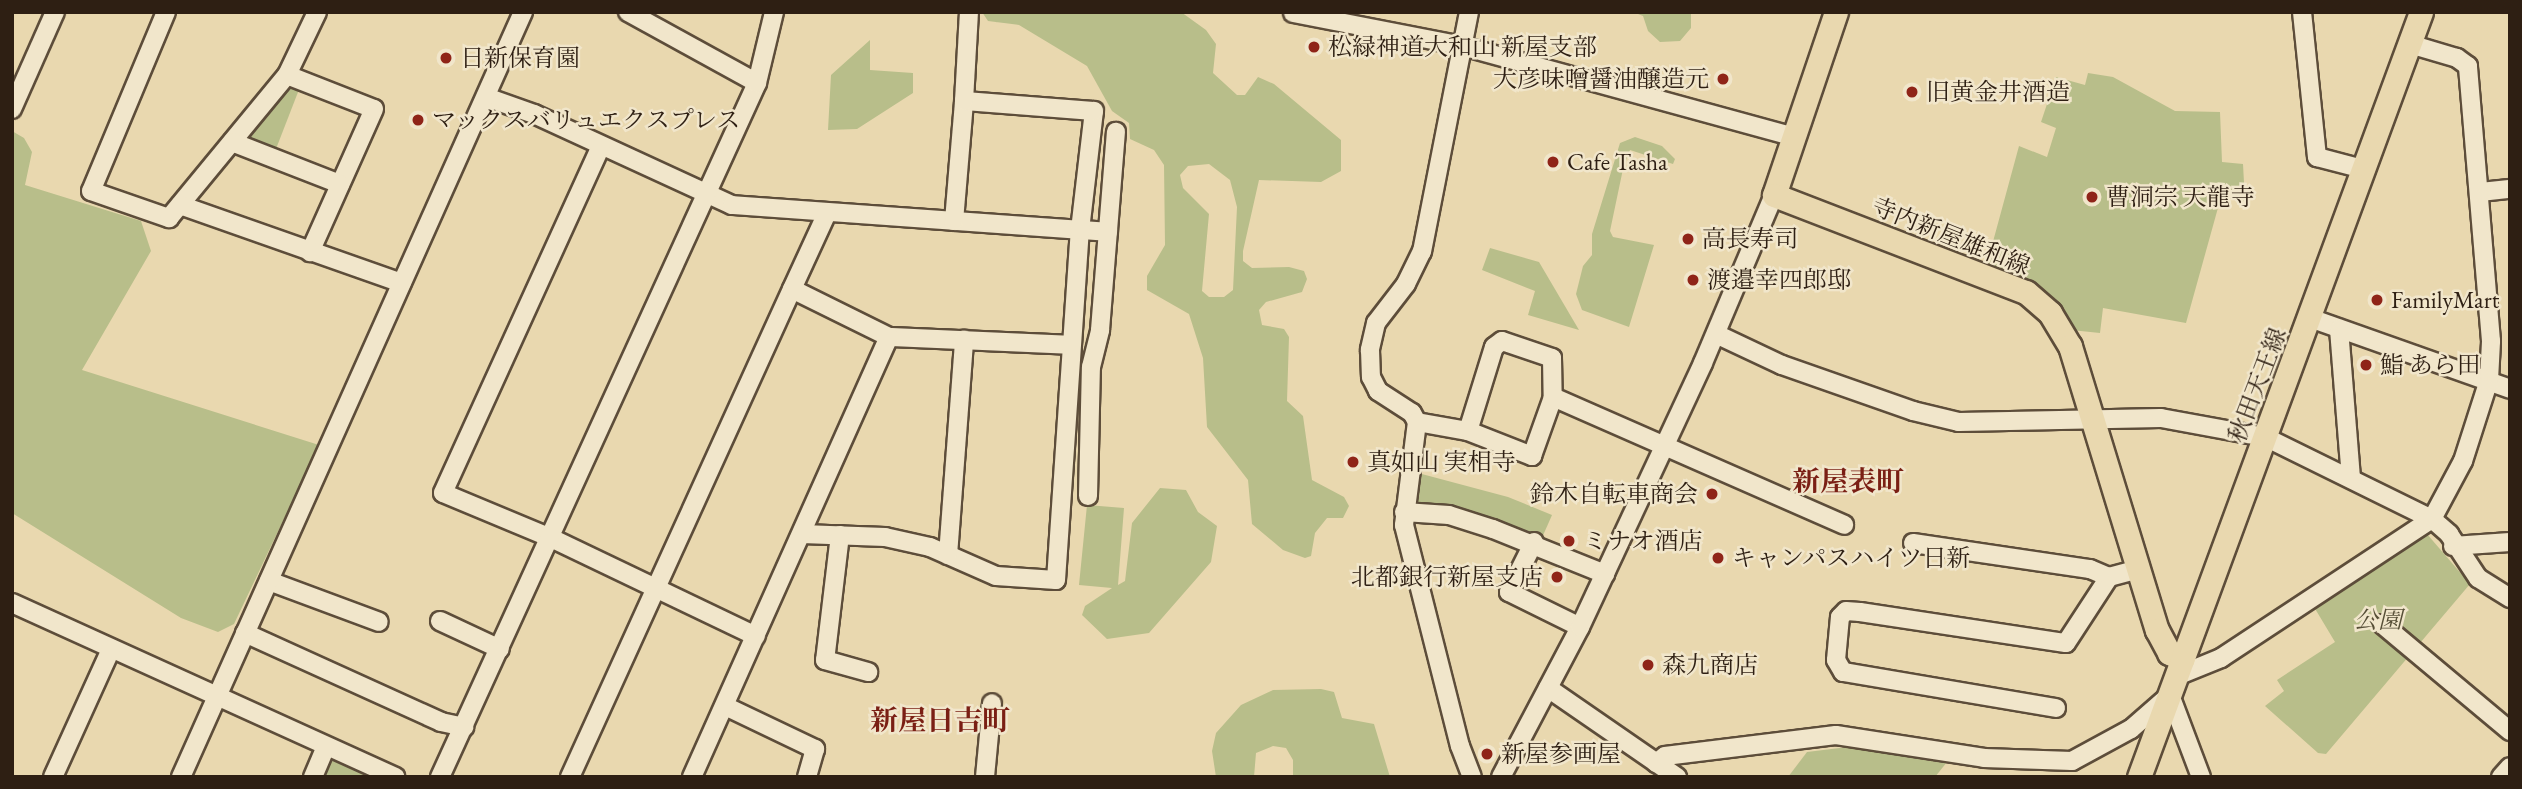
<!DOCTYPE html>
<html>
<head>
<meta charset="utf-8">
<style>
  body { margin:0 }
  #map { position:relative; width:2522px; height:789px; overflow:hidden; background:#e9d8af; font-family:"EB Garamond","Noto Serif JP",serif }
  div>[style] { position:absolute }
  .green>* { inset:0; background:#b8be8a }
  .roads { filter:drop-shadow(2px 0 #5d4d3a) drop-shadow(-2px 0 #5d4d3a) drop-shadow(0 2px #5d4d3a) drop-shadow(0 -2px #5d4d3a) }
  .minor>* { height:18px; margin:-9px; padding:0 9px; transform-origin:9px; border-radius:9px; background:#f1e6cb }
  .major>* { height:23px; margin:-11.5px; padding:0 11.5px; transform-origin:11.5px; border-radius:11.5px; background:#e9d8af }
  .dots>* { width:19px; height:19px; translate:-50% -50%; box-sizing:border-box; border:4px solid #f1e6cb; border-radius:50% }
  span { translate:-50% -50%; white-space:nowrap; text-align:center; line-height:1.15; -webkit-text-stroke:5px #f1e6cb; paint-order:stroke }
  .poi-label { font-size:24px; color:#2e1f13 }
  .left { translate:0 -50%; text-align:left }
  .right { translate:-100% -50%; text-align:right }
  .street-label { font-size:24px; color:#2e1f13 }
  .park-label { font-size:24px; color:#574f37; font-style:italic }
  .quarter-label { font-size:28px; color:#7a1f14; font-weight:700 }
  .frame { position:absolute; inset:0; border:14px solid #2e1f13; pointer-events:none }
</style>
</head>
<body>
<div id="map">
  <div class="green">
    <div style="clip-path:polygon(evenodd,982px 12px,1181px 12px,1206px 30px,1216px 44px,1213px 73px,1237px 95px,1245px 95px,1258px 77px,1274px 84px,1341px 140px,1341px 171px,1321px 182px,1259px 180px,1243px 251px,1243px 261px,1252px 268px,1289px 267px,1304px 271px,1307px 279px,1302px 292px,1266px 302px,1259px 310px,1262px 325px,1284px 329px,1289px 337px,1287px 401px,1303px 416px,1312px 480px,1344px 497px,1349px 506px,1343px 518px,1327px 518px,1315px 533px,1311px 556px,1305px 558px,1283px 550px,1252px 524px,1248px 480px,1207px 427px,1203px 358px,1189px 314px,1147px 290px,1147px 276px,1165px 245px,1164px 165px,1154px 150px,1130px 139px,1129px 123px,1112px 111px,1087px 66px,1019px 25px,988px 21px,982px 12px,1209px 164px,1230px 180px,1237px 207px,1233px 290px,1224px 297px,1209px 297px,1202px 291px,1209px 214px,1183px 188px,1180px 175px,1188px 166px,1209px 164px)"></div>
    <div style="clip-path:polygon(1633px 12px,1691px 12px,1691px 28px,1680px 41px,1660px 42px,1648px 31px,1643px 16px)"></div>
    <div style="clip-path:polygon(870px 40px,870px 70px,913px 73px,913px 93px,857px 129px,828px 130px,831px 75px)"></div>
    <div style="clip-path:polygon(2088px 73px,2113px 77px,2175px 111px,2220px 112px,2222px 162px,2243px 164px,2245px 201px,2221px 197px,2186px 323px,2103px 308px,2100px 333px,2071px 330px,2052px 299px,1985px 271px,2019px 146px,2047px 157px,2056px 128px,2041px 122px,2056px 77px,2085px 85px)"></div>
    <div style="clip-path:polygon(294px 85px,300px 87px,274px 154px,249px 144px,247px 132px,286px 88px)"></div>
    <div style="clip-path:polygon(12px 131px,24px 138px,32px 152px,25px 185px,141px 221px,151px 251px,82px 370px,319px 445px,234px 624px,218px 632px,181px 618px,12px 513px)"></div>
    <div style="clip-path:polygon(1635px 137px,1662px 146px,1675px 159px,1673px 164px,1630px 150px,1623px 169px,1610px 231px,1613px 237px,1654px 245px,1629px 327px,1582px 310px,1576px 294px,1583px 266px,1592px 255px,1592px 234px,1620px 143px)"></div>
    <div style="clip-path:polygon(1490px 248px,1539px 262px,1579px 330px,1528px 315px,1535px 291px,1482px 270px)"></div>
    <div style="clip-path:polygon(1418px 473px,1508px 497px,1552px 515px,1541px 540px,1416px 505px)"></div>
    <div style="clip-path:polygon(1160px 488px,1186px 490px,1198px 512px,1217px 526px,1211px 562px,1149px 633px,1107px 639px,1082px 615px,1085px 606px,1112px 588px,1079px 585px,1087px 505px,1124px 508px,1118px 585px,1125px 581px,1132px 523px)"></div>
    <div style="clip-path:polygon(2427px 534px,2470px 584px,2326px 754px,2318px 753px,2265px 706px,2284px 691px,2277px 680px,2335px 642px,2314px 607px,2416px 535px)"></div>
    <div style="clip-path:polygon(1321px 689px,1334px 692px,1342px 718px,1374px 724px,1390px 777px,1293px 777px,1293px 760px,1286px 748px,1273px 746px,1256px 753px,1254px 777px,1216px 777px,1212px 751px,1216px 733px,1241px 705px,1273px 690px)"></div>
    <div style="clip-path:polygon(1856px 746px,1947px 762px,1935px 777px,1788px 777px,1807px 752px)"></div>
    <div style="clip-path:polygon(331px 758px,372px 777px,322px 777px)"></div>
  </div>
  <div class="roads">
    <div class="minor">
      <div style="left:166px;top:12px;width:194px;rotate:112.7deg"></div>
      <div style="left:91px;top:191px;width:83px;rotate:19.1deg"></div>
      <div style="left:169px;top:218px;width:185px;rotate:-50.5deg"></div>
      <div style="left:287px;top:75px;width:70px;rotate:-64.5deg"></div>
      <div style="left:628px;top:12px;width:147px;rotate:28.8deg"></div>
      <div style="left:1469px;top:12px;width:244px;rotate:101.1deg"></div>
      <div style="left:1422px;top:251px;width:37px;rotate:116deg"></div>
      <div style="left:1406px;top:284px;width:49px;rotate:127.6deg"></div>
      <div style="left:1376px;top:323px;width:28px;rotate:103deg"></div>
      <div style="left:1370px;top:350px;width:27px;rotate:88deg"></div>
      <div style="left:1371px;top:377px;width:16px;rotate:63deg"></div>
      <div style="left:1378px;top:391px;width:40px;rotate:32.9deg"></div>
      <div style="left:1412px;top:413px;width:10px;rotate:61deg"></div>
      <div style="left:1417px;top:422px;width:104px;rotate:97.2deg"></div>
      <div style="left:1404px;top:525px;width:228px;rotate:75.8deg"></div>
      <div style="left:1460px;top:746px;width:33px;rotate:69deg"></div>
      <div style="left:2302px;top:12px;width:146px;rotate:84.1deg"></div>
      <div style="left:2317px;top:157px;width:48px;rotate:14.6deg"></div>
      <div style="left:1293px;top:13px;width:172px;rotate:11deg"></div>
      <div style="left:1462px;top:46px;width:345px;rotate:15.3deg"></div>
      <div style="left:287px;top:75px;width:93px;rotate:21.3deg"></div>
      <div style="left:374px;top:109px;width:157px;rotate:114.1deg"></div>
      <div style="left:486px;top:97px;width:51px;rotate:19.5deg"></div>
      <div style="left:534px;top:114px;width:218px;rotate:24.7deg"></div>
      <div style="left:732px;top:205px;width:377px;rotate:4.1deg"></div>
      <div style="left:12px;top:109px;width:106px;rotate:-66.1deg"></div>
      <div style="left:232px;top:142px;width:116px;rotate:21.3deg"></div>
      <div style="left:601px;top:146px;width:381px;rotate:114.5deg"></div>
      <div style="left:443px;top:493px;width:117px;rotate:22.6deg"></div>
      <div style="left:551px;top:538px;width:227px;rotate:25.6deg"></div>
      <div style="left:2480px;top:192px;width:30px;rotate:-6deg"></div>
      <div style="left:180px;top:205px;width:235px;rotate:19.4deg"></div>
      <div style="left:954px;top:221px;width:120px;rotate:-85.2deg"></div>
      <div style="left:2310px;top:318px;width:212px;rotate:19.5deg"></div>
      <div style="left:2339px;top:329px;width:150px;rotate:85.4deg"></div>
      <div style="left:1716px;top:334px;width:73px;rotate:25.2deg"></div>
      <div style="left:1782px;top:365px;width:139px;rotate:19.3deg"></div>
      <div style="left:1913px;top:411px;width:47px;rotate:13.4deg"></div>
      <div style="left:1959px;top:422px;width:202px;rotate:-1.1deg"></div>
      <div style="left:2161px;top:418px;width:106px;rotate:10.4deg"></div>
      <div style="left:2265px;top:437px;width:186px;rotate:26.2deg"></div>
      <div style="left:2432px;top:519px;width:23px;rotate:41deg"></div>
      <div style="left:2449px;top:534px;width:53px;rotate:56.6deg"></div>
      <div style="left:2478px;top:578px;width:38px;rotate:32deg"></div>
      <div style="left:889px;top:337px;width:182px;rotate:2.5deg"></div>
      <div style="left:1417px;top:422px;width:52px;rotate:10deg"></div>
      <div style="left:1468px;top:431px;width:69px;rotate:21.3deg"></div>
      <div style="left:1532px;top:456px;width:63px;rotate:-70.4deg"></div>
      <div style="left:1553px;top:397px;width:318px;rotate:23.7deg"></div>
      <div style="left:1468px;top:431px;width:88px;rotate:-72.8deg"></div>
      <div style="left:1494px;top:347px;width:10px;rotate:-37deg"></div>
      <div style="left:1502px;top:341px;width:53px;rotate:18.8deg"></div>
      <div style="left:1552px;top:358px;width:39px;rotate:89deg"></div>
      <div style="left:1088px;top:496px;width:129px;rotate:-88.7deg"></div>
      <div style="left:1091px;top:367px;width:38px;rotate:-76deg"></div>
      <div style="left:1100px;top:330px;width:199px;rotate:-85.4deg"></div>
      <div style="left:1404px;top:512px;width:45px;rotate:3.8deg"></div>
      <div style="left:1449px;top:515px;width:46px;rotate:17.7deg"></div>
      <div style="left:1493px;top:529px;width:121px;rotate:21.9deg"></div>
      <div style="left:802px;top:534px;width:83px;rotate:2.1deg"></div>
      <div style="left:885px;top:537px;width:46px;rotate:12.5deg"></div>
      <div style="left:930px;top:547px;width:72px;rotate:23.7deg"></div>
      <div style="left:996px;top:576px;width:60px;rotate:3.8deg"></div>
      <div style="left:1056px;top:580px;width:351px;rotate:-86.1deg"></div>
      <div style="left:1080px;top:230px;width:120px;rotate:-83.3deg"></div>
      <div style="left:1094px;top:111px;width:130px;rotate:-175.6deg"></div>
      <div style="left:964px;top:101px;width:89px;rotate:-86.8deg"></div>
      <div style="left:840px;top:535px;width:126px;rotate:96.8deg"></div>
      <div style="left:825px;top:660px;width:45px;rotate:15.6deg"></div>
      <div style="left:1534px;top:542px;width:56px;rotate:116.6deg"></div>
      <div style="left:1509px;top:592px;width:79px;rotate:26.2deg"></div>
      <div style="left:1913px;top:543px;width:179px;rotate:8.4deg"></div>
      <div style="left:2090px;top:569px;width:21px;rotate:23deg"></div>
      <div style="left:2453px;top:546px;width:57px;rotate:-4deg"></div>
      <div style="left:948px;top:555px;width:216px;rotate:-85.7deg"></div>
      <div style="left:269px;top:581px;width:117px;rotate:20.4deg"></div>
      <div style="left:12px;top:603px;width:421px;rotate:24.4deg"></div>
      <div style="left:440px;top:621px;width:66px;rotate:25deg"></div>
      <div style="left:2382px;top:624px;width:167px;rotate:39.9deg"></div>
      <div style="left:245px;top:633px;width:215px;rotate:24.4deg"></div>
      <div style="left:441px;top:722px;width:24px;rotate:12deg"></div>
      <div style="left:2177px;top:676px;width:48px;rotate:-22.2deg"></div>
      <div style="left:2221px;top:658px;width:253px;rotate:-33.4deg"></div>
      <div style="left:2432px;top:519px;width:66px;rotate:-61.9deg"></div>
      <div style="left:2463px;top:461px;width:85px;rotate:-72.2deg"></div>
      <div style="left:2489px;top:380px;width:39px;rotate:-87deg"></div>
      <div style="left:2491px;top:341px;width:276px;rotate:-94.8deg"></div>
      <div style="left:2468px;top:66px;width:14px;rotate:-144deg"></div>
      <div style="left:2457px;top:58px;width:49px;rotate:-163.4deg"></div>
      <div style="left:1548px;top:688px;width:157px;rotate:34.6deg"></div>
      <div style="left:725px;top:706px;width:100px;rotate:25.5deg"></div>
      <div style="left:815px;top:749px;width:29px;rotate:106deg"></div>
      <div style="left:2056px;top:708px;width:216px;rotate:-170.4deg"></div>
      <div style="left:1843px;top:672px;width:14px;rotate:-120deg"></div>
      <div style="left:1836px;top:660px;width:43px;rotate:-84.7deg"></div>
      <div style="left:1840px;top:617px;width:8px;rotate:-45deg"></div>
      <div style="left:1846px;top:611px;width:14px;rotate:4deg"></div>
      <div style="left:1860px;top:612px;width:208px;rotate:8.6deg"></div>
      <div style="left:2066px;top:643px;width:79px;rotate:-56.9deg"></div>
      <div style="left:2109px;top:577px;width:30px;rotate:-15deg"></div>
      <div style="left:1656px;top:763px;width:11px;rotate:-38deg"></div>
      <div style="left:1665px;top:756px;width:172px;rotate:-7deg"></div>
      <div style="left:1836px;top:735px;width:150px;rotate:8.8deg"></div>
      <div style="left:1984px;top:758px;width:88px;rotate:2deg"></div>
      <div style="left:2072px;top:761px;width:67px;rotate:-28.5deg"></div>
      <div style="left:2131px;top:729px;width:52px;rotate:-41.1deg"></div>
      <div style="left:2170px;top:695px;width:88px;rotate:69.3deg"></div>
      <div style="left:53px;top:777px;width:141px;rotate:-65.6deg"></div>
      <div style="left:181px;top:777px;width:838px;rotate:-65.91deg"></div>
      <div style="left:313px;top:777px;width:33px;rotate:-67deg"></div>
      <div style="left:440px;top:777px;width:763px;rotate:-65.45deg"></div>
      <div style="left:757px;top:83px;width:73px;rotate:-76.5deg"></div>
      <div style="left:570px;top:777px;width:536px;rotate:-65.54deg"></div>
      <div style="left:692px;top:777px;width:482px;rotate:-65.9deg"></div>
      <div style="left:889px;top:337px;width:108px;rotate:-153.7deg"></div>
      <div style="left:792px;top:289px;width:84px;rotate:-65.3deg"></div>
      <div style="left:985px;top:777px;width:74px;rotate:-84.6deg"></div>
      <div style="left:1501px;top:777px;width:170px;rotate:-62.2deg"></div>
      <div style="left:1580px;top:627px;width:291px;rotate:-65deg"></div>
      <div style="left:1703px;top:363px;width:182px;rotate:-67.1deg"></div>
      <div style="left:2501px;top:777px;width:13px;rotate:-48deg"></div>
    </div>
    <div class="major">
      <div style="left:1836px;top:12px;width:193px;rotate:108.7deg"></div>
      <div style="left:1774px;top:195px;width:270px;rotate:21.1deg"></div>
      <div style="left:2026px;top:292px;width:32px;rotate:41deg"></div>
      <div style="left:2050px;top:313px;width:39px;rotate:59deg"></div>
      <div style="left:2070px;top:346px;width:297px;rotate:73deg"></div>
      <div style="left:2157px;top:630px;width:26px;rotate:62deg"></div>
      <div style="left:2169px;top:653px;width:15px;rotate:23deg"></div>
      <div style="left:2139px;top:777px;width:815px;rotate:-69.76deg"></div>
    </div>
  </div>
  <div class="dots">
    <div style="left:1314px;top:47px;background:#8f2418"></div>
    <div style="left:446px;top:58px;background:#8f2418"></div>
    <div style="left:1723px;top:79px;background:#8f2418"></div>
    <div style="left:1912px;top:92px;background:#8f2418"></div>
    <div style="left:418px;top:120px;background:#8f2418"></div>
    <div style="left:1553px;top:162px;background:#8f2418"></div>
    <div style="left:2092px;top:197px;background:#8f2418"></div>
    <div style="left:1688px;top:239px;background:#8f2418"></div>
    <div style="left:1693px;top:280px;background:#8f2418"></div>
    <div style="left:2377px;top:300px;background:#8f2418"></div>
    <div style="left:2366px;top:365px;background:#8f2418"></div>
    <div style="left:1353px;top:462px;background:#8f2418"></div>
    <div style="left:1712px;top:494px;background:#8f2418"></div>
    <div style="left:1569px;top:541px;background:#8f2418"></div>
    <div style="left:1718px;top:558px;background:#8f2418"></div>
    <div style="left:1557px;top:577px;background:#8f2418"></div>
    <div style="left:1648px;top:665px;background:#8f2418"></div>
    <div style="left:1487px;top:754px;background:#8f2418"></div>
  </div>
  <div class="poi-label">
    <span class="left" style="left:1328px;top:47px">松緑神道大和山 新屋支部</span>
    <span class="left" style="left:460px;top:58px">日新保育園</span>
    <span class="right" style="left:1709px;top:79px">大彦味噌醤油醸造元</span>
    <span class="left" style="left:1926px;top:92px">旧黄金井酒造</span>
    <span class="left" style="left:432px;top:120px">マックスバリュエクスプレス</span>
    <span class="left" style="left:1567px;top:162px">Cafe Tasha</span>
    <span class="left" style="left:2106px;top:197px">曹洞宗 天龍寺</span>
    <span class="left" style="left:1702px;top:239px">高長寿司</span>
    <span class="left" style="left:1707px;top:280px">渡邉幸四郎邸</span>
    <span class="left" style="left:2391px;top:300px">FamilyMart</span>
    <span class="left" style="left:2380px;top:365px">鮨 あら田</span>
    <span class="left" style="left:1367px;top:462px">真如山 実相寺</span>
    <span class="right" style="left:1698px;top:494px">鈴木自転車商会</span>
    <span class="left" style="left:1583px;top:541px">ミナオ酒店</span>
    <span class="left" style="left:1732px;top:558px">キャンパスハイツ日新</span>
    <span class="right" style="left:1543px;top:577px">北都銀行新屋支店</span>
    <span class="left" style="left:1662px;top:665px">森九商店</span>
    <span class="left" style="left:1501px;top:754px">新屋参画屋</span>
  </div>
  <div class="street-label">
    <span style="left:1951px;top:236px;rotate:22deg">寺内新屋雄和線</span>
    <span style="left:2257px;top:385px;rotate:-69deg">秋田天王線</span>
  </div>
  <div class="park-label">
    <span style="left:2378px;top:620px">公園</span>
  </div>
  <div class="quarter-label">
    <span style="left:1848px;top:481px">新屋表町</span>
    <span style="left:940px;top:720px">新屋日吉町</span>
  </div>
  <div class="frame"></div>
</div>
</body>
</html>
